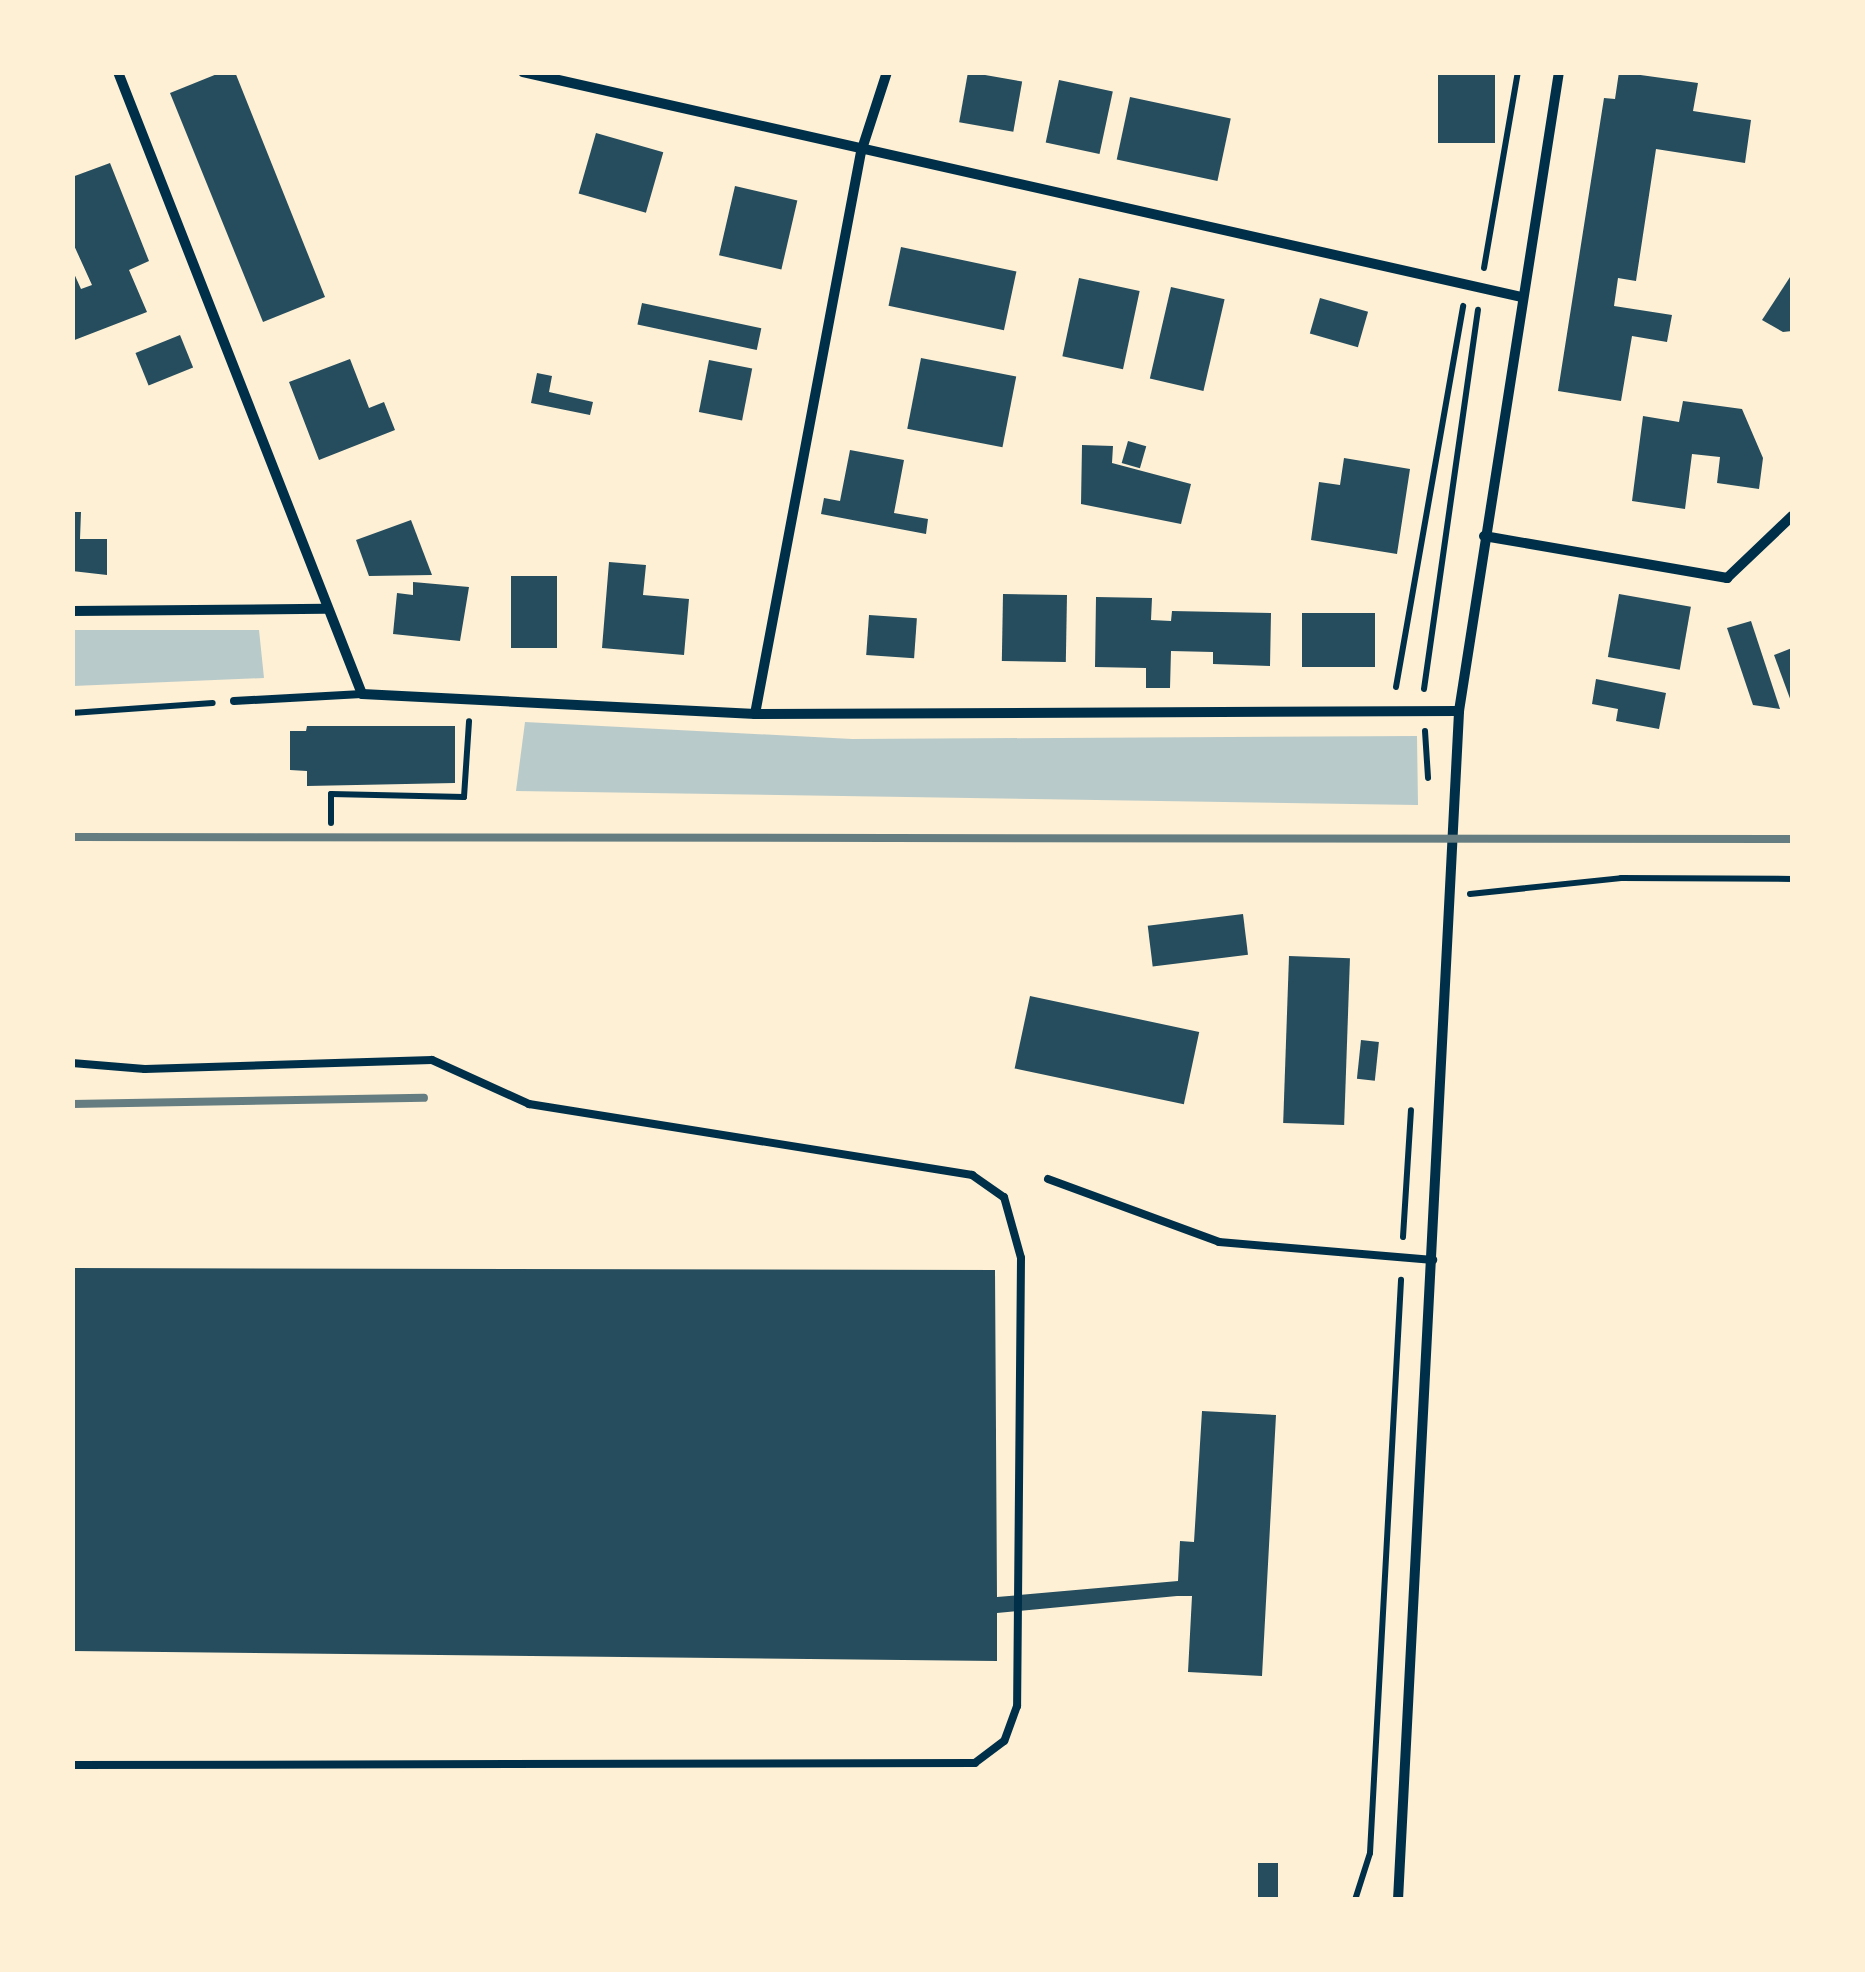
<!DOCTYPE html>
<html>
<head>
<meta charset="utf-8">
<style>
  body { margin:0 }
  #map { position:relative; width:1865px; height:1972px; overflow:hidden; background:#fdf0d5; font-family:"Archivo Narrow",sans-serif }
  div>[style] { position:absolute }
  .green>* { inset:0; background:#b9caca }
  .building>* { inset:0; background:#264d5e; transform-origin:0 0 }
  .path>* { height:6px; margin:-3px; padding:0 3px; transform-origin:3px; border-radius:3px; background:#003049 }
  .service>* { height:8px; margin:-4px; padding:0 4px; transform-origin:4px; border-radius:4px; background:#003049 }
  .minor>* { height:10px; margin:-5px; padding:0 5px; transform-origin:5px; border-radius:5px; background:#003049 }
  .rail>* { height:8px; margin:-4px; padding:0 4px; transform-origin:4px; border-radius:4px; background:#657d81 }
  span { translate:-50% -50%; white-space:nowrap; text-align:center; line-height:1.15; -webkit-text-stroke:10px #fdf0d5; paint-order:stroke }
  .frame { position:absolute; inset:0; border:75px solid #fdf0d5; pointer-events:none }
</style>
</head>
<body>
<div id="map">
  <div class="green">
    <div style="clip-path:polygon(72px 630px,259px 630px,264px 678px,73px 686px)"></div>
    <div style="clip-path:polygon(525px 722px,852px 739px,1417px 736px,1418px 805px,516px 791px)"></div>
  </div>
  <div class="building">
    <div style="clip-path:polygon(222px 72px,235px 72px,325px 297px,263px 322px,170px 93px)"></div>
    <div style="left:968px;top:72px;width:55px;height:51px;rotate:10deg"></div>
    <div style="left:1438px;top:72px;width:57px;height:71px"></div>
    <div style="clip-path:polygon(1619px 72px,1698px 83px,1693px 111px,1751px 120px,1745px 163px,1656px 149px,1636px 281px,1618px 278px,1614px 306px,1672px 315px,1667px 342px,1632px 336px,1621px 401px,1558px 391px,1604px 98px,1615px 99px)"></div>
    <div style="left:1059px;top:80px;width:55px;height:64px;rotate:12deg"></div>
    <div style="left:1130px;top:97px;width:103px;height:64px;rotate:12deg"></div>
    <div style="left:596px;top:133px;width:70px;height:63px;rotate:16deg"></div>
    <div style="clip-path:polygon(110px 163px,149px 261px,129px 270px,147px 312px,72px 341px,72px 269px,81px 289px,92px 285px,72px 241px,72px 177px)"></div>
    <div style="left:735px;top:186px;width:64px;height:71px;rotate:13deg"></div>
    <div style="left:901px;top:247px;width:118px;height:60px;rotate:12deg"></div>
    <div style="clip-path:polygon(1792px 274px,1792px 331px,1783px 332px,1762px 320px)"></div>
    <div style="left:1079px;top:278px;width:62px;height:80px;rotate:12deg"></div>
    <div style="left:1171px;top:287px;width:55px;height:94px;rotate:13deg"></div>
    <div style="left:1320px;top:298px;width:50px;height:37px;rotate:16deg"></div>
    <div style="left:642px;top:303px;width:122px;height:22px;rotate:12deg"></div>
    <div style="left:180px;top:335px;width:35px;height:48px;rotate:68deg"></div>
    <div style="left:921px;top:358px;width:97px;height:72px;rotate:11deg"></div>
    <div style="clip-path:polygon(350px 359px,369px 408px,384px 402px,395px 430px,319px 460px,289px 382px)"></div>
    <div style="left:709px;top:360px;width:44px;height:53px;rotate:11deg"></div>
    <div style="clip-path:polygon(537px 373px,552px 376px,549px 392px,593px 402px,590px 415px,531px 403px)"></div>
    <div style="clip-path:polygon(1683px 401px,1742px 409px,1763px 458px,1759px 489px,1717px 483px,1720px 457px,1692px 454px,1685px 509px,1632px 501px,1643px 416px,1679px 422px)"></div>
    <div style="left:1128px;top:441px;width:19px;height:23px;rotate:16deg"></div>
    <div style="clip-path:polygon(1082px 445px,1113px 446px,1112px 463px,1191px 484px,1181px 524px,1081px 504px)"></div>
    <div style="clip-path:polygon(850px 450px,904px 460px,894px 513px,928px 519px,926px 534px,821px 514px,824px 498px,840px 501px)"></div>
    <div style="clip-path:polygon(1344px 458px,1410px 469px,1397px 554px,1311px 540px,1319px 482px,1340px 485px)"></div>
    <div style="clip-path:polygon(72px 512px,81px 512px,80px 539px,107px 539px,107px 575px,72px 571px)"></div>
    <div style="clip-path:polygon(411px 520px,432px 575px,369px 576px,356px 540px)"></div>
    <div style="clip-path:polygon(609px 562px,646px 565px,643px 595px,689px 599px,684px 655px,602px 648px)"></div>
    <div style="left:511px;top:576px;width:46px;height:72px"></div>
    <div style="clip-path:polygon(413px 582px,469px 587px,460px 641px,393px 634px,397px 593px,413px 595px)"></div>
    <div style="left:1003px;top:594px;width:64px;height:67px;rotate:1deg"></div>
    <div style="left:1619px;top:594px;width:73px;height:64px;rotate:10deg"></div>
    <div style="clip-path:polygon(1096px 597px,1152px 598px,1151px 620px,1171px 621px,1172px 611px,1271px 613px,1270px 666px,1213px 664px,1213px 652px,1171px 651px,1170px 688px,1146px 688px,1146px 668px,1095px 667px)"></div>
    <div style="left:1302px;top:613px;width:73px;height:54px"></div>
    <div style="left:869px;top:615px;width:48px;height:40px;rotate:4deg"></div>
    <div style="clip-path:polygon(1751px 621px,1780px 709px,1753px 705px,1727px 628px)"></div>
    <div style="clip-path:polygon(1792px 648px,1792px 704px,1774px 655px)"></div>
    <div style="clip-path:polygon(1596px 679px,1666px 693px,1659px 729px,1616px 721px,1618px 709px,1592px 704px)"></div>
    <div style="clip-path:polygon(307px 726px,455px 726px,455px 783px,307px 786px,307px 771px,290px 770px,290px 731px,306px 731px)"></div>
    <div style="left:1243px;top:914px;width:41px;height:96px;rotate:83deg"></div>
    <div style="left:1289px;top:956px;width:61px;height:167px;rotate:2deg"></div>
    <div style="left:1030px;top:996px;width:173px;height:74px;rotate:12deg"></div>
    <div style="left:1361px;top:1040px;width:18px;height:39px;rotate:6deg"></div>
    <div style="clip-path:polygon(72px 1268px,995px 1270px,997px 1597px,1178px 1581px,1180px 1541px,1194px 1542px,1202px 1411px,1276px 1415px,1262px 1676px,1188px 1672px,1192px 1596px,1177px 1596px,997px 1613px,997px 1661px,72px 1651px)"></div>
    <div style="left:1258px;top:1863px;width:20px;height:37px"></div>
  </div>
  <div class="path">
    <div style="left:1484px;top:268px;width:199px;rotate:-80.2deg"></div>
    <div style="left:1396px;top:687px;width:387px;rotate:-80deg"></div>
    <div style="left:1424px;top:689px;width:383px;rotate:-81.9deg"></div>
    <div style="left:72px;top:713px;width:141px;rotate:-4.1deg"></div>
    <div style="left:1425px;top:731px;width:47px;rotate:86.3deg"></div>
    <div style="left:331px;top:823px;width:29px;rotate:-90deg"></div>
    <div style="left:331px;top:794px;width:133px;rotate:1.3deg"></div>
    <div style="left:464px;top:797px;width:76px;rotate:-86.2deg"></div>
    <div style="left:1470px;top:894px;width:152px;rotate:-6deg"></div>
    <div style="left:1621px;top:878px;width:171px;rotate:0.3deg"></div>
    <div style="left:1403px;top:1237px;width:127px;rotate:-86.4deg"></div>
    <div style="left:1355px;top:1900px;width:49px;rotate:-72.3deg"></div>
    <div style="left:1370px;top:1853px;width:574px;rotate:-86.9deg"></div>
  </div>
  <div class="service">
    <div style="left:234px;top:701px;width:128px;rotate:-3.1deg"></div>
    <div style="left:72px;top:1063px;width:73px;rotate:4.7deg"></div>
    <div style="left:145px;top:1069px;width:287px;rotate:-1.8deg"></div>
    <div style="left:432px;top:1060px;width:107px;rotate:24.4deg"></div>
    <div style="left:529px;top:1104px;width:449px;rotate:9.1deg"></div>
    <div style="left:972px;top:1175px;width:39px;rotate:35deg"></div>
    <div style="left:1004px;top:1197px;width:63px;rotate:74.4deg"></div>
    <div style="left:1021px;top:1258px;width:448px;rotate:90.5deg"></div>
    <div style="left:1017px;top:1706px;width:37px;rotate:110deg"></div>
    <div style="left:1004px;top:1741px;width:36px;rotate:143deg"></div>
    <div style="left:975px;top:1763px;width:903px;rotate:179.87deg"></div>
    <div style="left:1048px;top:1179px;width:182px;rotate:20.2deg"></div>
    <div style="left:1219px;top:1242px;width:215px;rotate:4.8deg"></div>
  </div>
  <div class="minor">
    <div style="left:118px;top:72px;width:668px;rotate:68.58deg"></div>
    <div style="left:362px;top:694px;width:394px;rotate:2.9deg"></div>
    <div style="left:755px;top:714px;width:704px;rotate:-0.24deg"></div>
    <div style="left:523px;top:72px;width:1023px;rotate:12.7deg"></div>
    <div style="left:1484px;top:536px;width:247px;rotate:9.8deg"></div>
    <div style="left:1727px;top:578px;width:90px;rotate:-43.6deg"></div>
    <div style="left:72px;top:611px;width:253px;rotate:-0.5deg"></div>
    <div style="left:755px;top:714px;width:572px;rotate:-79.32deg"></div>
    <div style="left:861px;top:152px;width:84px;rotate:-72deg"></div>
    <div style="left:1398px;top:1900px;width:1191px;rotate:-87.06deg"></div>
    <div style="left:1459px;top:711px;width:647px;rotate:-81.11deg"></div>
  </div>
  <div class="rail">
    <div style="left:72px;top:837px;width:1720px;rotate:0.07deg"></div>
    <div style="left:72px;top:1104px;width:352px;rotate:-1deg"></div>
  </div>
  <div class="frame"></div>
</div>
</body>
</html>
